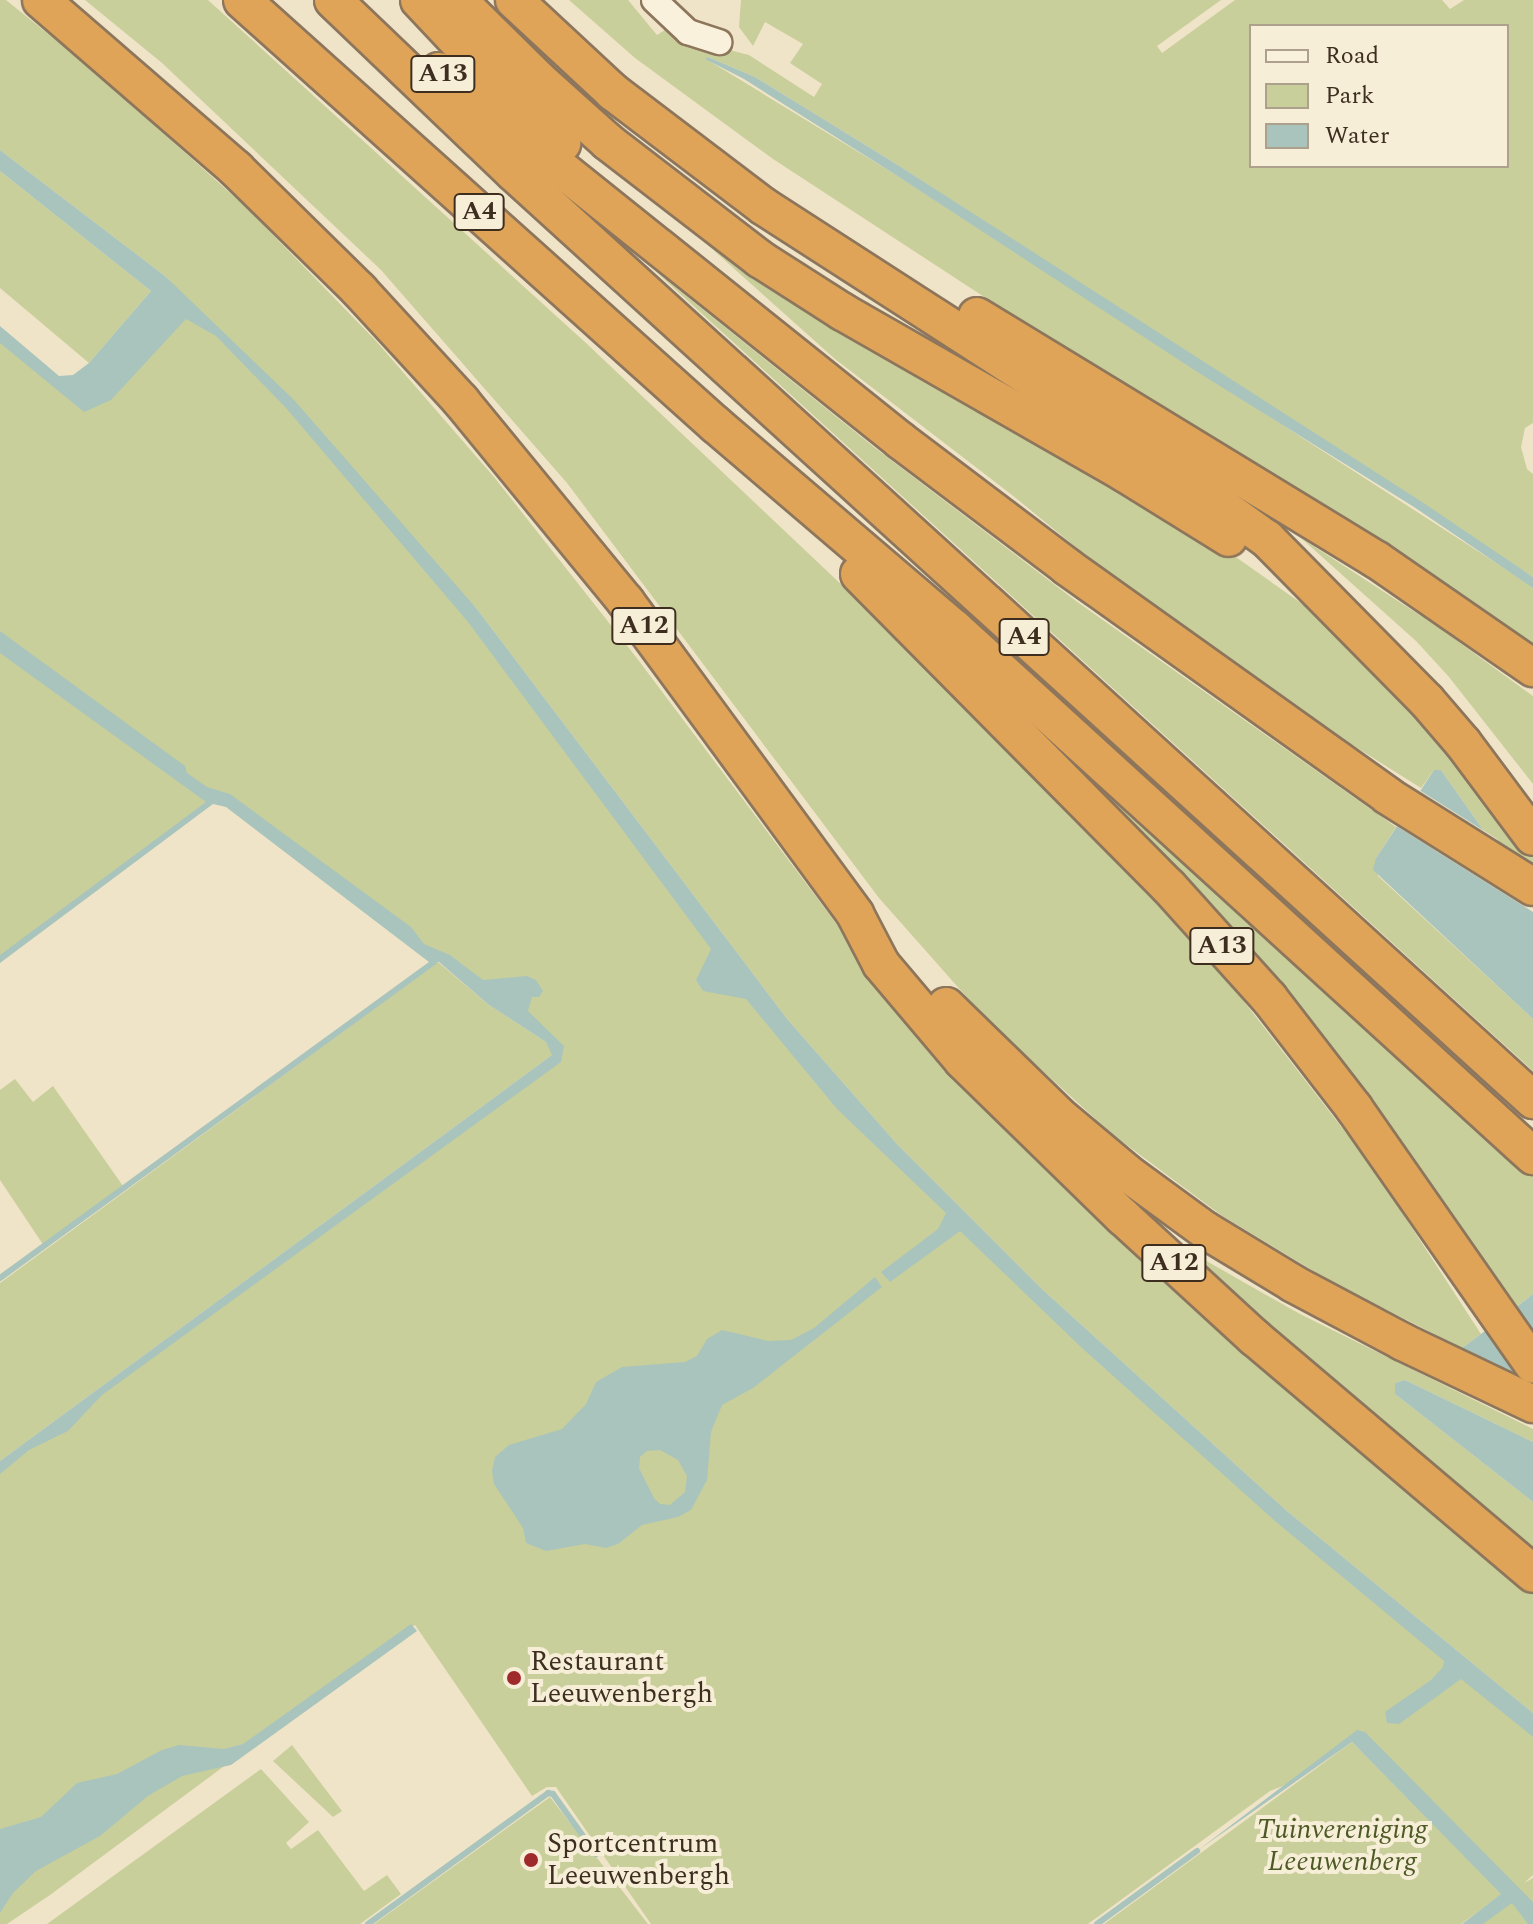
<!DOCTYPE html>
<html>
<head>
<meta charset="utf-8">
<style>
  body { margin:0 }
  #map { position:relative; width:1533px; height:1924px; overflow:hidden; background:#f0e4c8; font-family:Spectral,serif }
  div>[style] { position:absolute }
  .green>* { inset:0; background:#c9cf9b }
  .water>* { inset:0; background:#a9c4bc }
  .pier>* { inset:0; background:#f0e4c8 }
  .stream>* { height:6px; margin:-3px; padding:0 3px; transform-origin:3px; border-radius:3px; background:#a9c4bc }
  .roads { filter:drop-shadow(2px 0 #8d765c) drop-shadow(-2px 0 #8d765c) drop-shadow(0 2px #8d765c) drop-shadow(0 -2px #8d765c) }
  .minor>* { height:24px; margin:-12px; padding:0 12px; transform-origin:12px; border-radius:12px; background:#faf1dc }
  .highway>* { height:36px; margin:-18px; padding:0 18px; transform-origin:18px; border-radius:18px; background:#e0a458 }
  .dots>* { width:22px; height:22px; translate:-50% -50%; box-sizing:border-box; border:4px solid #f7eed8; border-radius:50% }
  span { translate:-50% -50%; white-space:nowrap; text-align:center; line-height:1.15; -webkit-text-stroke:8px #f7eed8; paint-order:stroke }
  .shield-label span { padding:2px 6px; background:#f7eed8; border:2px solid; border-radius:6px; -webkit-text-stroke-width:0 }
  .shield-label { font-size:26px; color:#3d2e20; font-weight:700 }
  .poi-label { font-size:28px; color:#3d2e20 }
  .left { translate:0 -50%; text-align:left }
  .park-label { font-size:28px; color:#4d5a26; font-style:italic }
  .legend { position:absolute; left:1249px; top:24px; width:260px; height:144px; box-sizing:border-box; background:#f7eed8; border:2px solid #ada18e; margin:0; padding:10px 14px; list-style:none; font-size:24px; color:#3d2e20 }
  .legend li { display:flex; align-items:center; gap:16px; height:40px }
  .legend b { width:40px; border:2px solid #ada18e }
</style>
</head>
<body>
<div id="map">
  <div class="green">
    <div style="clip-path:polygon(0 0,6px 0,88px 66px,247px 208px,376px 341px,494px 477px,636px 657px,920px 1035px,1420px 1500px,1533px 1593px,1533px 1713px,1287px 1511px,1042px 1289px,897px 1144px,788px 1020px,477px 609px,165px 276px,0 150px)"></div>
    <div style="clip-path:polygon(85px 0,208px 0,586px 343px,900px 640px,1080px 819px,1235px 990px,1371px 1165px,1481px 1334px,1462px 1348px,1330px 1281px,1221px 1215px,1112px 1134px,987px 1020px,879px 898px,567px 483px,381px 270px,162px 63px)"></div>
    <div style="clip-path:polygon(evenodd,569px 0,628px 0,657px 35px,668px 28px,706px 44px,749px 55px,814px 97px,822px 84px,790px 63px,803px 44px,765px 22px,753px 46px,739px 27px,741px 0,1221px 0,1157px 46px,1162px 53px,1235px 0,1442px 0,1450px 9px,1464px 0,1533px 0,1533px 423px,1525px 428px,1521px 447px,1527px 469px,1533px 474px,1533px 577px,893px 162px,755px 77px,708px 57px,706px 59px,888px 170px,1527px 583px,1533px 588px,1533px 646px,1415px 563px,1064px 349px,773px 159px,635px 58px,569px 0,1251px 26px,1507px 26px,1507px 166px,1251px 166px,1251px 26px)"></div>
    <div style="clip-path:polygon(0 171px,151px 291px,89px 363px,0 288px)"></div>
    <div style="clip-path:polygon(708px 229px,1172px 512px,1369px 651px,1515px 825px,1533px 858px,1533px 901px,1441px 770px,1434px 770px,1421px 788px,1268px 692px,1159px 615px,1012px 495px,835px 359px,701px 239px)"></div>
    <div style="clip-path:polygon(654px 270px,874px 447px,1076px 601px,1396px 827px,1376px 858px,1378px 876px,1533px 1019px,1533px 1071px)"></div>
    <div style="clip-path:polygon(180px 295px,221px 333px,433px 567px,738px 971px,892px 1153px,1285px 1517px,1533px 1721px,1533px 1875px,1524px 1883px,1533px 1878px,1533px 1924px,1472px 1924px,1514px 1893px,1359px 1735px,1288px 1784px,1270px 1791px,1088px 1924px,651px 1924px,556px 1787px,547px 1787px,532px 1796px,415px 1625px,50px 1895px,7px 1924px,0 1924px,0 1462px,556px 1059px,555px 1042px,227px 801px,214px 799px,0 958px,0 331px,64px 384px)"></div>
    <div style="clip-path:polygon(1301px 538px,1438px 627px,1533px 696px,1533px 784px,1449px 677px,1416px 641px)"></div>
    <div style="clip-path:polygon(981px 676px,1211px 880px,1533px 1177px,1533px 1294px,1512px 1310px,1487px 1265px,1359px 1088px,1221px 917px)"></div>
    <div style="clip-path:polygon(438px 962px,489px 1005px,546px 1042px,552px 1048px,552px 1055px,0 1461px,0 1283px)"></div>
    <div style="clip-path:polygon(15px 1079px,33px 1102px,53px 1086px,123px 1186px,44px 1246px,0 1180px,0 1090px)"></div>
    <div style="clip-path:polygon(1180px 1246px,1300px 1314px,1533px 1429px,1533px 1442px,1405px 1380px,1395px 1383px,1395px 1394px,1533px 1502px,1533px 1554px,1216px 1281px)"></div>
    <div style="clip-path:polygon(1352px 1742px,1502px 1894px,1461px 1924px,1104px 1924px)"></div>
    <div style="clip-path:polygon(292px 1745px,342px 1811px,333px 1817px,273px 1761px)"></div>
    <div style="clip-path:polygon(261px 1769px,309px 1822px,286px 1843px,291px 1849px,318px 1830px,364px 1891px,387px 1875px,401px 1894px,360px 1924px,47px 1924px)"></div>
    <div style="clip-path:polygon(550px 1797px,648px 1924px,374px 1924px)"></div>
  </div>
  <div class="water">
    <div style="clip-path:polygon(708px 57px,755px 77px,893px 162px,1419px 500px,1533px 577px,1533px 588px,1414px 507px,1199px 373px,888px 170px,744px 79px,705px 59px)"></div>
    <div style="clip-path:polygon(0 150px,165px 276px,294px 400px,477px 609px,788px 1020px,897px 1144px,1042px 1289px,1287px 1511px,1533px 1713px,1533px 1737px,1461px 1679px,1399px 1724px,1387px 1723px,1385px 1712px,1431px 1680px,1443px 1667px,1444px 1661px,1275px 1521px,1082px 1348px,960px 1231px,890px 1282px,881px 1272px,938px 1229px,946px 1213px,837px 1109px,746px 999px,703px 991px,696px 980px,711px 949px,468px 622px,286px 408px,216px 336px,186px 319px,111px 400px,84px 412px,0 343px,0 326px,59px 376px,73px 375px,89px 363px,151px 291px,0 171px)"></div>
    <div style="clip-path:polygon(0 631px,185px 766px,187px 773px,207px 787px,230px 794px,411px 927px,424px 944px,450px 955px,483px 980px,527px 976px,536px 980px,543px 991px,539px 997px,532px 997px,528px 1011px,564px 1046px,561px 1062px,102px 1395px,68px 1431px,29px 1450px,0 1474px,0 1461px,552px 1055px,546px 1042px,489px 1005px,439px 962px,429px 962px,226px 807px,213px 804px,0 963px,0 955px,206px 802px,0 653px)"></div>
    <div style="clip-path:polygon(1434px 770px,1441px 770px,1533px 901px,1533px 1019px,1373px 870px,1376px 858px)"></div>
    <div style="clip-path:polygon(evenodd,875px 1277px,882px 1287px,753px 1388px,722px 1405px,711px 1432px,707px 1480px,691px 1510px,678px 1517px,642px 1525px,618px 1544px,606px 1548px,585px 1544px,546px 1551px,526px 1543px,523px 1528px,494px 1484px,492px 1471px,495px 1457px,509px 1445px,562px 1429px,586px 1404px,596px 1382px,622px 1367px,685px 1362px,697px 1356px,707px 1339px,722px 1330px,768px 1341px,791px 1340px,814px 1328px,875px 1277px,660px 1450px,678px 1460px,687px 1476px,685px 1492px,670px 1505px,660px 1504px,654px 1498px,639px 1468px,640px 1457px,647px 1451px,660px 1450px)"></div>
    <div style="clip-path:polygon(1533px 1294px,1533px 1382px,1462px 1348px,1481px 1334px)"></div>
    <div style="clip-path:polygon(1405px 1380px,1533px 1442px,1533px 1502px,1395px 1394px,1395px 1383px)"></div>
    <div style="clip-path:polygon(411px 1624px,417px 1631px,231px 1765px,182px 1776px,148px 1796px,100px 1836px,36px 1871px,13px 1893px,0 1913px,0 1829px,41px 1817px,77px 1783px,117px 1774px,162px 1750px,179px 1745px,224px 1749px,243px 1744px)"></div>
    <div style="clip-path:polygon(1357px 1730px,1365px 1732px,1533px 1902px,1533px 1924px,1528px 1924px,1512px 1903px,1483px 1924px,1462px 1924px,1501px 1894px,1352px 1742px,1197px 1851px)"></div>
  </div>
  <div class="pier">
    <div style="clip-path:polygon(1416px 788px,1497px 839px,1533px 893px,1533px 912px,1393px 824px)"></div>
  </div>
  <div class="stream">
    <div style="left:0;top:1278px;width:537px;rotate:-36.06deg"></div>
    <div style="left:368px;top:1924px;width:223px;rotate:-36deg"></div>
    <div style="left:548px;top:1793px;width:5px;rotate:11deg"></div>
    <div style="left:553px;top:1794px;width:74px;rotate:54.4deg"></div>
    <div style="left:1097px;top:1924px;width:124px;rotate:-36.1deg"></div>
  </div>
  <div class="roads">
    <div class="minor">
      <div style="left:654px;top:0;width:47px;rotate:43.3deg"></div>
      <div style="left:688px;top:32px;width:33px;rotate:18deg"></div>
    </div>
    <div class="highway">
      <div style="left:41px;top:0;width:258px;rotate:40.9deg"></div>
      <div style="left:236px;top:169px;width:173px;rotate:44.5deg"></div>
      <div style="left:359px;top:290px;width:151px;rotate:47.4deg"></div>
      <div style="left:461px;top:401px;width:260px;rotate:50.6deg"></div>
      <div style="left:626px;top:602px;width:387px;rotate:53.7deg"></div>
      <div style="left:855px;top:914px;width:56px;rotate:62.5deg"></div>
      <div style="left:881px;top:964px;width:127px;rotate:49.8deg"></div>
      <div style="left:963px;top:1061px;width:223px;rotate:44.3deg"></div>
      <div style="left:1123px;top:1217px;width:178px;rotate:42.5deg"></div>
      <div style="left:1254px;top:1337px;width:366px;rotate:40.3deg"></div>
      <div style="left:242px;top:0;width:637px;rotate:41.88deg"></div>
      <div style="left:716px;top:425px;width:313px;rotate:40.5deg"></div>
      <div style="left:954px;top:628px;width:784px;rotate:42.36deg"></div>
      <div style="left:333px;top:0;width:250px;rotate:43.7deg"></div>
      <div style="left:514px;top:173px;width:1378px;rotate:42.29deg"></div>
      <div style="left:419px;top:0;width:95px;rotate:46.7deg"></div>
      <div style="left:484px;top:69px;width:108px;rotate:43.5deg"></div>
      <div style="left:458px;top:0;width:114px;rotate:44.6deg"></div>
      <div style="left:539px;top:80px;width:93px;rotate:41.9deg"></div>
      <div style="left:608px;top:142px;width:192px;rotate:37.6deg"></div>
      <div style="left:760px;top:259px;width:98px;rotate:32.6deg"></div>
      <div style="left:843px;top:312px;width:324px;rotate:29.8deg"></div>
      <div style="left:1124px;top:473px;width:123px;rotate:31.8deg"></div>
      <div style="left:514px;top:0;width:135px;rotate:42.9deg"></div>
      <div style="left:613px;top:92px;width:188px;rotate:37.2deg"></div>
      <div style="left:763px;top:206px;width:469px;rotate:32.8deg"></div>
      <div style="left:1157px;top:460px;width:135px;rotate:35.7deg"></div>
      <div style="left:1267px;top:539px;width:226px;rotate:45.4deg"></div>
      <div style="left:1426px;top:700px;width:57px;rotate:49.3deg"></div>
      <div style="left:1463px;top:743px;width:117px;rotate:53.3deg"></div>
      <div style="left:439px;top:71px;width:592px;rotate:38.69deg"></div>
      <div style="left:901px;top:441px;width:207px;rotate:37.1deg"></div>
      <div style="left:1066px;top:566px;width:396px;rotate:35.5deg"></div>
      <div style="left:1388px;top:796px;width:171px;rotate:32.1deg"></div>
      <div style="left:977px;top:316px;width:469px;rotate:31.4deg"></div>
      <div style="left:1377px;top:560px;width:190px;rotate:34.7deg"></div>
      <div style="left:859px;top:574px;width:441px;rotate:45.3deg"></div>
      <div style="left:1169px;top:887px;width:149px;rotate:48deg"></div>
      <div style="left:1269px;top:998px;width:139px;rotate:52.3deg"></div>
      <div style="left:1354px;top:1108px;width:313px;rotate:55.1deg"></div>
      <div style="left:946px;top:1006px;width:156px;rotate:44.2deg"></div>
      <div style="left:1058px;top:1115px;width:90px;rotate:40deg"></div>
      <div style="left:1127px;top:1173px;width:97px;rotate:36.2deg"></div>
      <div style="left:1205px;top:1230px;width:104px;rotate:31.2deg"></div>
      <div style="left:1294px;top:1284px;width:123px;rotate:28deg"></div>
      <div style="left:1403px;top:1342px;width:144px;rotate:25.5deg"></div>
    </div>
  </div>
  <div class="dots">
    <div style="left:514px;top:1678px;background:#9e2a2b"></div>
    <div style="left:531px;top:1860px;background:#9e2a2b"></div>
  </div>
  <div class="shield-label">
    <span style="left:443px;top:74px">A13</span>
    <span style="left:479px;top:212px">A4</span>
    <span style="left:644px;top:626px">A12</span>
    <span style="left:1024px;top:637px">A4</span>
    <span style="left:1222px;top:946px">A13</span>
    <span style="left:1174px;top:1263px">A12</span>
  </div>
  <div class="poi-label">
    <span class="left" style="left:530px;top:1678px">Restaurant<br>Leeuwenbergh</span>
    <span class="left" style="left:547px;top:1860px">Sportcentrum<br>Leeuwenbergh</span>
  </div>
  <div class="park-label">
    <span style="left:1342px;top:1846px">Tuinvereniging<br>Leeuwenberg</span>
  </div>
  <ul class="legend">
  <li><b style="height:10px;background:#faf1dc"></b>Road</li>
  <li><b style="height:22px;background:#c9cf9b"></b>Park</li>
  <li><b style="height:22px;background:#a9c4bc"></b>Water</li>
  </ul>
</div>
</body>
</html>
